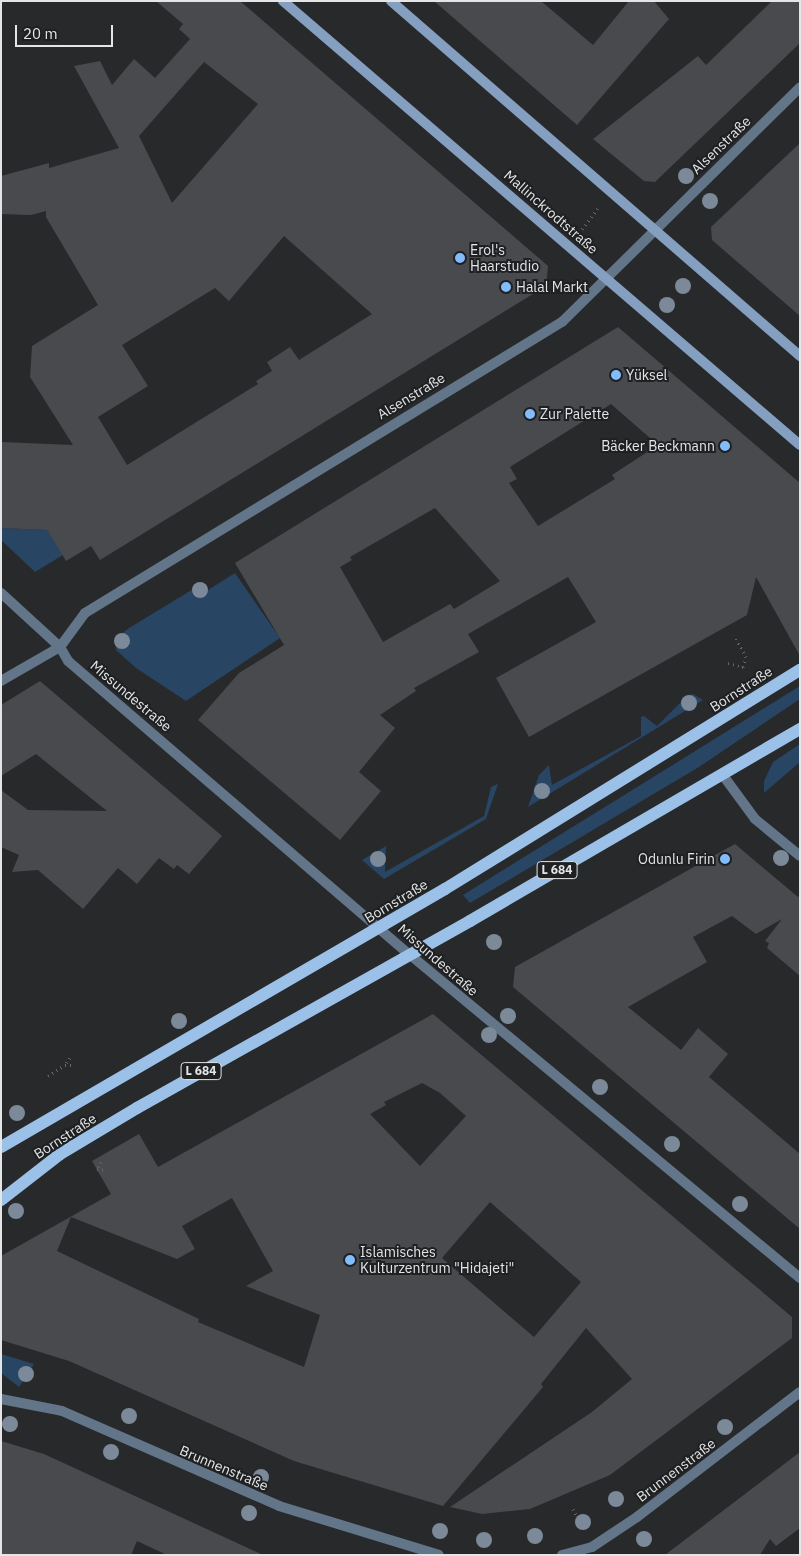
<!DOCTYPE html>
<html>
<head>
<meta charset="utf-8">
<style>
  body { margin:0 }
  #map { position:relative; width:801px; height:1556px; overflow:hidden; background:#27292b; font-family:"IBM Plex Sans",sans-serif }
  div>[style] { position:absolute }
  .green>* { inset:0; background:#284564 }
  .building>* { inset:0; background:#484a4d }
  .path>* { height:3px; margin-top:-1.5px; transform-origin:0; background:repeating-linear-gradient(90deg,#646668 0 1px,transparent 0 5px) }
  .street>* { height:10px; margin:-5px; padding:0 5px; transform-origin:5px; border-radius:5px; background:#637588 }
  .secondary>* { height:10px; margin:-5px; padding:0 5px; transform-origin:5px; border-radius:5px; background:#849fbf }
  .primary>* { height:12px; margin:-6px; padding:0 6px; transform-origin:6px; border-radius:6px; background:#9cc1e9 }
  .trees>* { width:16px; height:16px; margin:-8px; border-radius:50%; background:#7b8999 }
  .dots>* { width:14px; height:14px; translate:-50% -50%; box-sizing:border-box; border:2px solid #1e2022; border-radius:50% }
  span { translate:-50% -50%; white-space:nowrap; text-align:center; line-height:1.15; -webkit-text-stroke:4px #1e2022; paint-order:stroke }
  .shield-label span { padding:1px 4px; background:#1e2022; border:1px solid; border-radius:4px; -webkit-text-stroke-width:0 }
  .shield-label { font-size:12px; color:#e4e5e7; font-weight:700 }
  .street-label { font-size:14px; color:#e4e5e7 }
  .poi-label { font-size:14px; color:#e4e5e7 }
  .left { translate:0 -50%; text-align:left }
  .right { translate:-100% -50%; text-align:right }
  .frame { position:absolute; inset:0; border:2px solid #e4e5e7; pointer-events:none }
  .scale { position:absolute; left:15px; top:25px; width:98px; height:22px; box-sizing:border-box; border:2px solid #e4e5e7; border-top:0; padding-left:6px; font-size:15px; line-height:18px; white-space:nowrap; color:#e4e5e7; -webkit-text-stroke:4px #1e2022; paint-order:stroke }
</style>
</head>
<body>
<div id="map">
  <div class="green">
    <div style="clip-path:polygon(1px 528px,47px 530px,63px 555px,35px 572px,1px 540px)"></div>
    <div style="clip-path:polygon(235px 573px,280px 638px,186px 701px,136px 668px,116px 650px,115px 641px,126px 630px,203px 583px,208px 590px)"></div>
    <div style="clip-path:polygon(800px 686px,800px 699px,699px 767px,470px 903px,463px 895px)"></div>
    <div style="clip-path:polygon(693px 694px,703px 700px,528px 807px,539px 775px,549px 765px,552px 785px,641px 736px,641px 717px,644px 716px,657px 726px,688px 695px)"></div>
    <div style="clip-path:polygon(800px 744px,800px 762px,764px 793px,764px 781px,773px 762px)"></div>
    <div style="clip-path:polygon(498px 784px,486px 819px,384px 879px,362px 860px,386px 846px,385px 872px,484px 816px,491px 787px)"></div>
    <div style="clip-path:polygon(1px 1354px,34px 1364px,19px 1387px,1px 1373px)"></div>
  </div>
  <div class="building">
    <div style="clip-path:polygon(evenodd,156px 1px,240px 1px,548px 266px,546px 286px,100px 560px,91px 546px,66px 561px,47px 530px,1px 528px,1px 442px,73px 445px,30px 377px,32px 346px,98px 305px,46px 217px,46px 211px,31px 215px,1px 214px,1px 176px,49px 163px,49px 168px,119px 148px,74px 66px,100px 61px,112px 85px,134px 59px,155px 78px,190px 39px,179px 29px,183px 24px,156px 1px,204px 62px,258px 104px,172px 203px,139px 136px,204px 62px,156px 1px,284px 236px,372px 314px,299px 360px,290px 347px,267px 362px,272px 371px,256px 381px,258px 384px,127px 465px,98px 417px,148px 386px,122px 345px,215px 288px,229px 301px,284px 236px)"></div>
    <div style="clip-path:polygon(434px 1px,541px 1px,593px 45px,629px 1px,654px 1px,669px 19px,577px 125px)"></div>
    <div style="clip-path:polygon(772px 1px,800px 1px,800px 43px,655px 182px,644px 181px,593px 139px,698px 56px,706px 65px)"></div>
    <div style="clip-path:polygon(800px 143px,800px 316px,712px 240px,711px 227px)"></div>
    <div style="clip-path:polygon(evenodd,618px 327px,800px 483px,800px 656px,756px 577px,747px 615px,529px 737px,496px 678px,596px 622px,568px 577px,468px 634px,479px 652px,414px 688px,416px 691px,380px 715px,395px 728px,359px 772px,381px 791px,340px 840px,198px 720px,239px 673px,284px 645px,235px 563px,618px 327px,611px 404px,658px 445px,612px 475px,615px 479px,538px 526px,509px 483px,517px 479px,510px 467px,611px 404px,618px 327px,435px 508px,500px 581px,454px 609px,450px 604px,383px 642px,340px 567px,352px 560px,350px 557px,435px 508px)"></div>
    <div style="clip-path:polygon(40px 681px,222px 836px,189px 874px,177px 865px,174px 869px,159px 858px,137px 884px,118px 868px,83px 909px,38px 870px,12px 872px,19px 855px,1px 847px,1px 790px,28px 810px,107px 811px,36px 754px,1px 776px,1px 705px)"></div>
    <div style="clip-path:polygon(735px 844px,798px 897px,800px 895px,800px 976px,767px 948px,769px 943px,765px 941px,782px 919px,756px 934px,732px 916px,693px 937px,707px 962px,628px 1007px,681px 1050px,698px 1028px,728px 1054px,709px 1077px,800px 1154px,800px 1229px,513px 987px,515px 967px)"></div>
    <div style="clip-path:polygon(evenodd,433px 1014px,792px 1317px,792px 1338px,610px 1475px,530px 1509px,482px 1514px,450px 1507px,592px 1412px,632px 1379px,586px 1328px,541px 1384px,543px 1387px,443px 1506px,294px 1461px,69px 1361px,1px 1340px,1px 1256px,111px 1194px,92px 1161px,139px 1134px,158px 1167px,433px 1014px,422px 1083px,440px 1093px,466px 1116px,420px 1166px,370px 1114px,386px 1105px,384px 1102px,422px 1083px,433px 1014px,232px 1198px,273px 1271px,246px 1286px,320px 1315px,304px 1367px,198px 1322px,199px 1319px,57px 1251px,71px 1217px,177px 1259px,195px 1249px,182px 1226px,232px 1198px,433px 1014px,490px 1202px,581px 1282px,534px 1337px,442px 1258px,490px 1202px)"></div>
    <div style="clip-path:polygon(1px 1441px,44px 1454px,263px 1555px,167px 1555px,137px 1541px,131px 1555px,1px 1555px)"></div>
    <div style="clip-path:polygon(800px 1452px,800px 1528px,776px 1546px,770px 1539px,760px 1555px,665px 1555px)"></div>
  </div>
  <div class="path">
    <div style="left:582px;top:229px;width:26px;rotate:-53deg"></div>
    <div style="left:728px;top:663px;width:16px;rotate:15deg"></div>
    <div style="left:743px;top:667px;width:10px;rotate:-73deg"></div>
    <div style="left:746px;top:657px;width:25px;rotate:-119deg"></div>
    <div style="left:70px;top:1058px;width:9px;rotate:126deg"></div>
    <div style="left:65px;top:1065px;width:10px"></div>
    <div style="left:48px;top:1076px;width:20px;rotate:-33deg"></div>
    <div style="left:101px;top:1162px;width:8px;rotate:120deg"></div>
    <div style="left:97px;top:1169px;width:9px;rotate:6deg"></div>
    <div style="left:573px;top:1509px;width:20px;rotate:63deg"></div>
  </div>
  <div class="street">
    <div style="left:1px;top:593px;width:80px;rotate:42.5deg"></div>
    <div style="left:60px;top:647px;width:16px;rotate:60deg"></div>
    <div style="left:68px;top:661px;width:450px;rotate:40.7deg"></div>
    <div style="left:409px;top:954px;width:508px;rotate:39.65deg"></div>
    <div style="left:1px;top:681px;width:68px;rotate:-30deg"></div>
    <div style="left:60px;top:647px;width:42px;rotate:-53.7deg"></div>
    <div style="left:85px;top:613px;width:559px;rotate:-31.39deg"></div>
    <div style="left:562px;top:322px;width:334px;rotate:-44.6deg"></div>
    <div style="left:722px;top:774px;width:56px;rotate:53.7deg"></div>
    <div style="left:755px;top:819px;width:58px;rotate:39.4deg"></div>
    <div style="left:1px;top:1399px;width:62px;rotate:11.1deg"></div>
    <div style="left:62px;top:1411px;width:237px;rotate:23.6deg"></div>
    <div style="left:279px;top:1506px;width:167px;rotate:17deg"></div>
    <div style="left:562px;top:1555px;width:31px;rotate:-15deg"></div>
    <div style="left:592px;top:1547px;width:54px;rotate:-33.7deg"></div>
    <div style="left:637px;top:1517px;width:205px;rotate:-37.5deg"></div>
  </div>
  <div class="secondary">
    <div style="left:283px;top:1px;width:681px;rotate:40.66deg"></div>
    <div style="left:391px;top:1px;width:542px;rotate:40.96deg"></div>
  </div>
  <div class="primary">
    <div style="left:1px;top:1147px;width:514px;rotate:-30.16deg"></div>
    <div style="left:445px;top:889px;width:417px;rotate:-31.7deg"></div>
    <div style="left:1px;top:1200px;width:75px;rotate:-37.9deg"></div>
    <div style="left:60px;top:1154px;width:90px;rotate:-30.9deg"></div>
    <div style="left:137px;top:1108px;width:382px;rotate:-29.3deg"></div>
    <div style="left:470px;top:921px;width:382px;rotate:-30.2deg"></div>
  </div>
  <div class="trees">
    <div style="left:686px;top:176px"></div>
    <div style="left:710px;top:201px"></div>
    <div style="left:683px;top:286px"></div>
    <div style="left:667px;top:305px"></div>
    <div style="left:200px;top:590px"></div>
    <div style="left:122px;top:641px"></div>
    <div style="left:689px;top:703px"></div>
    <div style="left:542px;top:791px"></div>
    <div style="left:781px;top:858px"></div>
    <div style="left:378px;top:859px"></div>
    <div style="left:494px;top:942px"></div>
    <div style="left:508px;top:1016px"></div>
    <div style="left:179px;top:1021px"></div>
    <div style="left:489px;top:1035px"></div>
    <div style="left:600px;top:1087px"></div>
    <div style="left:17px;top:1113px"></div>
    <div style="left:672px;top:1144px"></div>
    <div style="left:740px;top:1204px"></div>
    <div style="left:16px;top:1211px"></div>
    <div style="left:26px;top:1374px"></div>
    <div style="left:129px;top:1416px"></div>
    <div style="left:10px;top:1424px"></div>
    <div style="left:725px;top:1427px"></div>
    <div style="left:111px;top:1452px"></div>
    <div style="left:261px;top:1477px"></div>
    <div style="left:616px;top:1499px"></div>
    <div style="left:249px;top:1513px"></div>
    <div style="left:583px;top:1522px"></div>
    <div style="left:440px;top:1531px"></div>
    <div style="left:535px;top:1536px"></div>
    <div style="left:644px;top:1539px"></div>
    <div style="left:484px;top:1540px"></div>
  </div>
  <div class="dots">
    <div style="left:460px;top:258px;background:#83bcfb"></div>
    <div style="left:506px;top:287px;background:#83bcfb"></div>
    <div style="left:616px;top:375px;background:#83bcfb"></div>
    <div style="left:530px;top:414px;background:#83bcfb"></div>
    <div style="left:725px;top:446px;background:#83bcfb"></div>
    <div style="left:725px;top:859px;background:#83bcfb"></div>
    <div style="left:350px;top:1260px;background:#83bcfb"></div>
  </div>
  <div class="shield-label">
    <span style="left:557px;top:870px">L 684</span>
    <span style="left:201px;top:1071px">L 684</span>
  </div>
  <div class="street-label">
    <span style="left:721px;top:145px;rotate:-44deg">Alsenstraße</span>
    <span style="left:551px;top:212px;rotate:41deg">Mallinckrodtstraße</span>
    <span style="left:411px;top:396px;rotate:-31deg">Alsenstraße</span>
    <span style="left:741px;top:689px;rotate:-33deg">Bornstraße</span>
    <span style="left:131px;top:696px;rotate:40deg">Missundestraße</span>
    <span style="left:396px;top:901px;rotate:-31deg">Bornstraße</span>
    <span style="left:438px;top:960px;rotate:41deg">Missundestraße</span>
    <span style="left:65px;top:1136px;rotate:-33deg">Bornstraße</span>
    <span style="left:224px;top:1468px;rotate:23deg">Brunnenstraße</span>
    <span style="left:676px;top:1470px;rotate:-37deg">Brunnenstraße</span>
  </div>
  <div class="poi-label">
    <span class="left" style="left:470px;top:258px">Erol's<br>Haarstudio</span>
    <span class="left" style="left:516px;top:287px">Halal Markt</span>
    <span class="left" style="left:626px;top:375px">Yüksel</span>
    <span class="left" style="left:540px;top:414px">Zur Palette</span>
    <span class="right" style="left:715px;top:446px">Bäcker Beckmann</span>
    <span class="right" style="left:715px;top:859px">Odunlu Firin</span>
    <span class="left" style="left:360px;top:1260px">Islamisches<br>Kulturzentrum "Hidajeti"</span>
  </div>
  <div class="frame"></div>
  <div class="scale">20 m</div>
</div>
</body>
</html>
